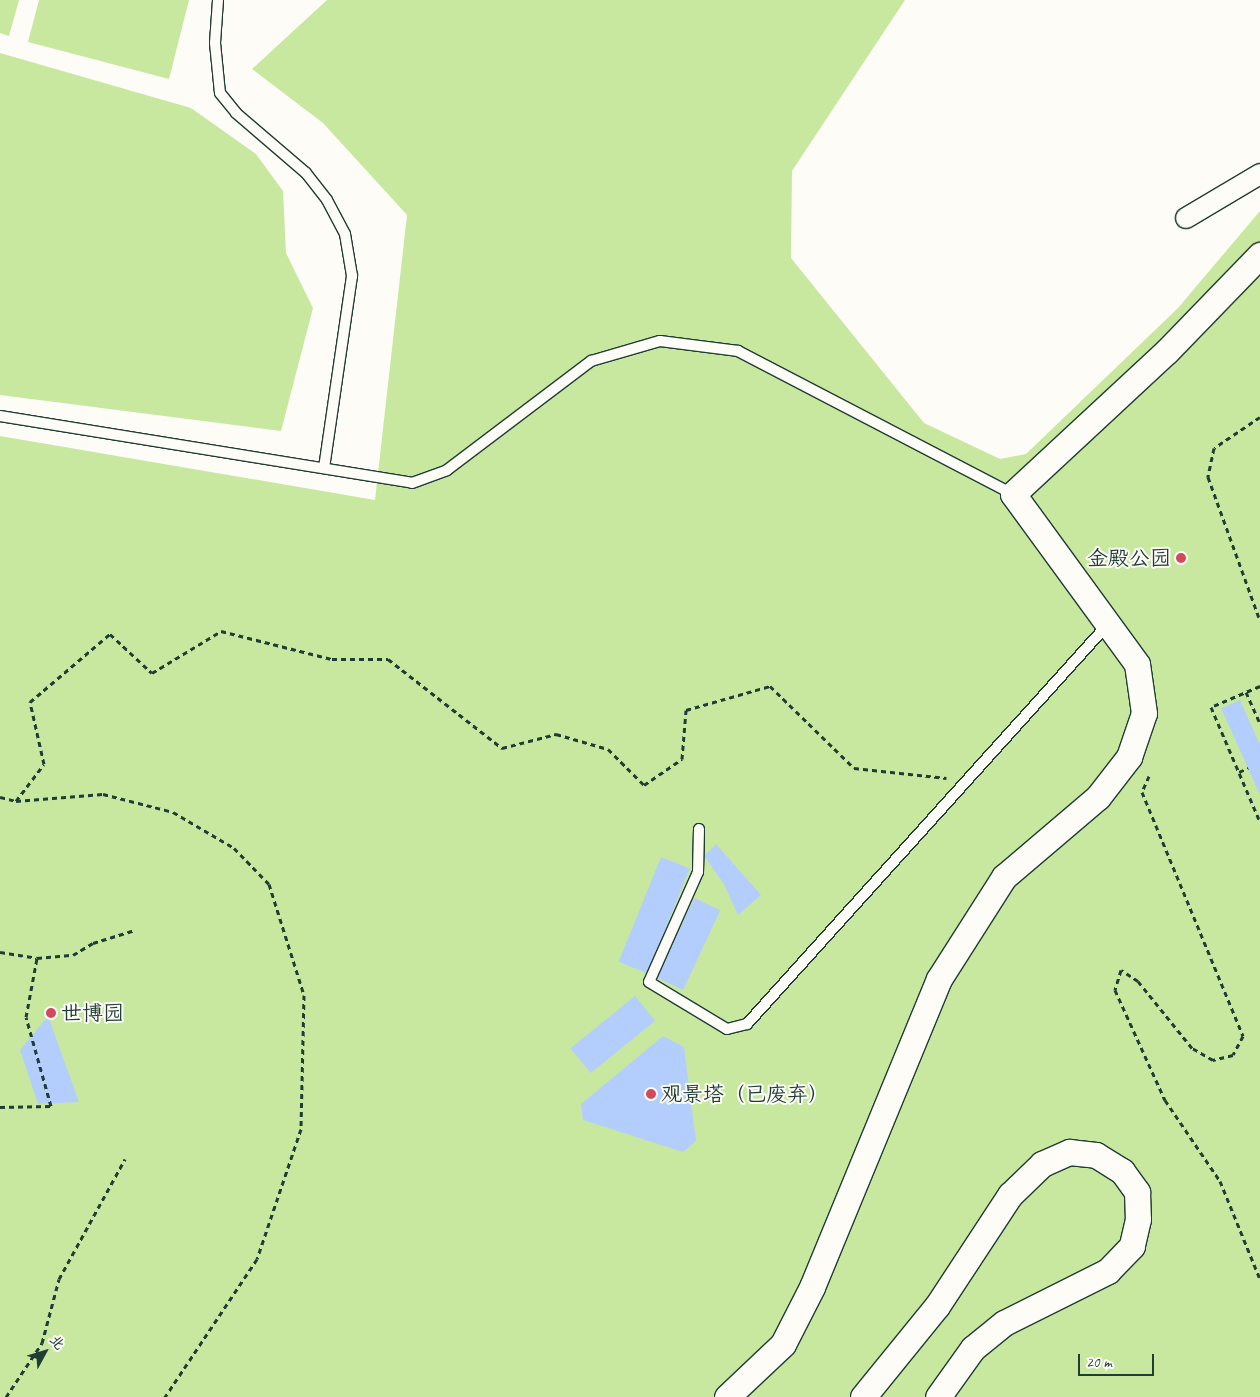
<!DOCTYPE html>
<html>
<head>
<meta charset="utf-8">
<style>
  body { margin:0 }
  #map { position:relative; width:1260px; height:1397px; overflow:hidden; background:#fdfcf7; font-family:Caveat,"LXGW WenKai TC",sans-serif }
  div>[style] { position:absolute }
  .green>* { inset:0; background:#c8e8a0 }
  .building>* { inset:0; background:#b3cefc; transform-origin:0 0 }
  .path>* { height:3px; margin-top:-1.5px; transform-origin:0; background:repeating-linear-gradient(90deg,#1f3d34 0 5px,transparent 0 9px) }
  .roads { filter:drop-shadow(1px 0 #1f3d34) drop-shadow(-1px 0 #1f3d34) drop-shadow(0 1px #1f3d34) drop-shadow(0 -1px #1f3d34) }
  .service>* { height:10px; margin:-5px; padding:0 5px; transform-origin:5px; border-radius:5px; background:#fdfcf7 }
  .minor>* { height:20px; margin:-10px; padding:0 10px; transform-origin:10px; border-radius:10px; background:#fdfcf7 }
  .tertiary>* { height:25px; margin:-12.5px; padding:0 12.5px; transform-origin:12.5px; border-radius:12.5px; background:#fdfcf7 }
  .dots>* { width:14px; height:14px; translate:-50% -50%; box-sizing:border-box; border:2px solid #fdfcf7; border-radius:50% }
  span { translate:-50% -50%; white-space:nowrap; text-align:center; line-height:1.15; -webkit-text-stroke:4px #fdfcf7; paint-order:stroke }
  .poi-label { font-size:21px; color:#1f3d34 }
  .right { translate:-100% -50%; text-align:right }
  .left { translate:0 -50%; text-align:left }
  .north { position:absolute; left:20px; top:1327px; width:50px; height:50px; -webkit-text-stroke:4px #fdfcf7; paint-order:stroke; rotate:51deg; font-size:14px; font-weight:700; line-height:20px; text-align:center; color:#1f3d34 }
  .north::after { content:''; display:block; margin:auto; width:18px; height:22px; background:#1f3d34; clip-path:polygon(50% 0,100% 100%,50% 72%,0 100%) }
  .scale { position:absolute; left:1078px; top:1354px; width:76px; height:22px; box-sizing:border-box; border:2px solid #1f3d34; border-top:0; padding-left:6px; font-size:15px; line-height:18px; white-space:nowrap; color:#1f3d34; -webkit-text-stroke:4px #fdfcf7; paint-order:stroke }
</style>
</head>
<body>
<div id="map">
  <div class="green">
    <div style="clip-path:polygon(0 0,19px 0,9px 36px,0 33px)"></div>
    <div style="clip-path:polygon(39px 0,189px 0,169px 79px,28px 42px)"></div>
    <div style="clip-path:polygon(327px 0,905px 0,792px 171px,791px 258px,924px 423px,1000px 459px,1026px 454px,1178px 308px,1260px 211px,1260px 1397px,0 1397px,0 436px,375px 500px,407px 215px,323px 123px,252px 69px)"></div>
    <div style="clip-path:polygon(0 53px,191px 108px,256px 154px,283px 191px,286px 253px,313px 308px,281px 431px,0 395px)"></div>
  </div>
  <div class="building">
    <div style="clip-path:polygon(1240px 700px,1260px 745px,1260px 795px,1221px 708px)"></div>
    <div style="clip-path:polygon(716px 844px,761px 895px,738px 915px,724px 884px,704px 856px)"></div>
    <div style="left:661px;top:857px;width:31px;height:113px;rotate:22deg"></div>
    <div style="left:694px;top:898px;width:29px;height:88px;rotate:25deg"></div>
    <div style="left:635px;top:996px;width:32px;height:83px;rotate:51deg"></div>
    <div style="clip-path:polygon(48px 1016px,79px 1102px,38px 1104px,20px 1050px)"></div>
    <div style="clip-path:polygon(663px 1036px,684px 1047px,696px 1141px,683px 1152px,583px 1120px,581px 1104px)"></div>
  </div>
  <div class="path">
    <div style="left:1260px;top:417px;width:55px;rotate:146deg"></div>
    <div style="left:1214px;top:448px;width:30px;rotate:102deg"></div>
    <div style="left:1208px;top:477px;width:153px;rotate:70.1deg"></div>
    <div style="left:1260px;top:686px;width:53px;rotate:156.8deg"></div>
    <div style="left:1211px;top:707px;width:125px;rotate:66.9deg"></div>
    <div style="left:1246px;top:692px;width:35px;rotate:66deg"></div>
    <div style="left:1239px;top:772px;width:10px;rotate:-24deg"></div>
    <div style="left:1149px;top:776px;width:17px;rotate:114deg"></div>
    <div style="left:1142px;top:792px;width:264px;rotate:67.5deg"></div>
    <div style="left:1243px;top:1036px;width:21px;rotate:118deg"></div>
    <div style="left:1233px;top:1055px;width:21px;rotate:166deg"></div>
    <div style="left:1213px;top:1060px;width:24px;rotate:-150deg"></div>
    <div style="left:1192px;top:1048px;width:86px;rotate:-128.9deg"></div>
    <div style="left:1138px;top:981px;width:20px;rotate:-147deg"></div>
    <div style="left:1121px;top:970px;width:21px;rotate:107deg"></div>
    <div style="left:1115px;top:990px;width:121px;rotate:65.6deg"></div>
    <div style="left:1165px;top:1100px;width:98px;rotate:55.8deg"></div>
    <div style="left:1220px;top:1181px;width:106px;rotate:67.8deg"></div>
    <div style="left:0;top:797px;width:16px;rotate:14deg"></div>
    <div style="left:16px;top:801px;width:87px;rotate:-4.6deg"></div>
    <div style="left:103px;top:794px;width:72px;rotate:14.4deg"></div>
    <div style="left:173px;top:812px;width:71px;rotate:30.5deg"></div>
    <div style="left:234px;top:848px;width:50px;rotate:45.8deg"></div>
    <div style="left:269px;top:884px;width:116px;rotate:72.5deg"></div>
    <div style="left:304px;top:995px;width:134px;rotate:91.3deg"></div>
    <div style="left:301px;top:1129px;width:137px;rotate:108.7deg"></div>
    <div style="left:257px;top:1259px;width:166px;rotate:123.7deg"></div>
    <div style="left:16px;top:801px;width:46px;rotate:-52.9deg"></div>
    <div style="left:44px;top:764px;width:64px;rotate:-102.7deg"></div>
    <div style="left:30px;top:702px;width:105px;rotate:-40.4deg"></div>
    <div style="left:110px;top:634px;width:57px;rotate:42.9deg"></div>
    <div style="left:152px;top:673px;width:81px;rotate:-31.3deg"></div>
    <div style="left:221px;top:631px;width:114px;rotate:14.2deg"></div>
    <div style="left:332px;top:659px;width:56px"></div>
    <div style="left:388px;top:659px;width:145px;rotate:38deg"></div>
    <div style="left:502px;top:748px;width:56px;rotate:-14.5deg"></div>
    <div style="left:556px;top:734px;width:54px;rotate:16.1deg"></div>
    <div style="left:608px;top:749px;width:51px;rotate:45deg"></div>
    <div style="left:644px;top:785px;width:46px;rotate:-34.4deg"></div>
    <div style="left:682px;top:759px;width:49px;rotate:-85.3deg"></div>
    <div style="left:686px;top:710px;width:87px;rotate:-15.9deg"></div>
    <div style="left:770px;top:686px;width:117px;rotate:44.3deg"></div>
    <div style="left:854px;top:768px;width:93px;rotate:6.2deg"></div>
    <div style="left:0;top:952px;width:37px;rotate:9deg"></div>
    <div style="left:37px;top:958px;width:36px;rotate:-5deg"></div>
    <div style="left:73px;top:955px;width:23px;rotate:-31deg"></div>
    <div style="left:93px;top:943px;width:44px;rotate:-17.2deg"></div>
    <div style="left:0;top:1107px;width:51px;rotate:-1.1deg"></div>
    <div style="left:51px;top:1106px;width:92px;rotate:-105.7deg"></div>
    <div style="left:26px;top:1017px;width:60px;rotate:-79.4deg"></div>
    <div style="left:6px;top:1397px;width:65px;rotate:-56.3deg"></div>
    <div style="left:42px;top:1343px;width:66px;rotate:-75.1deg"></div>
    <div style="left:59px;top:1279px;width:137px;rotate:-61.2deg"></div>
  </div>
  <div class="roads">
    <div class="service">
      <div style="left:218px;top:0;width:43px;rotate:94deg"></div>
      <div style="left:215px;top:43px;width:50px;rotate:84.3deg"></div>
      <div style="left:220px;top:93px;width:26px;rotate:51deg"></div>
      <div style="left:236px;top:113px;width:92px;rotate:40.6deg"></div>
      <div style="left:306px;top:173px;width:34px;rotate:52deg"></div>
      <div style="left:327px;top:200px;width:38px;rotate:62deg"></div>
      <div style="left:345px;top:234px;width:43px;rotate:80.5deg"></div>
      <div style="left:352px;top:276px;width:194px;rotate:98.3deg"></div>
      <div style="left:0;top:416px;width:417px;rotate:9.2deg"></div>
      <div style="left:412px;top:483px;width:37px;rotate:-20deg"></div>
      <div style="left:447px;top:470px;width:181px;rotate:-37.1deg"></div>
      <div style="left:591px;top:361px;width:72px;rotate:-16.2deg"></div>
      <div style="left:660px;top:341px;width:79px;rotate:7.3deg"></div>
      <div style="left:738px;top:351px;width:310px;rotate:27.5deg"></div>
      <div style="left:699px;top:829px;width:43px;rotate:91.3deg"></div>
      <div style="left:698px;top:872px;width:120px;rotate:114deg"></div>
      <div style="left:649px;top:982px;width:91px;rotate:31.1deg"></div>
      <div style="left:727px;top:1029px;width:21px;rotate:-14deg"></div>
      <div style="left:747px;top:1024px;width:539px;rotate:-47.93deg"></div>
    </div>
    <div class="minor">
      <div style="left:1186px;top:218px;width:86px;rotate:-30.7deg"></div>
    </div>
    <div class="tertiary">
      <div style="left:727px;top:1397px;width:77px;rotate:-43.4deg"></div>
      <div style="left:783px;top:1344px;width:64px;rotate:-63deg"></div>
      <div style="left:812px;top:1287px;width:333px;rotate:-67.6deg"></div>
      <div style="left:939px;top:979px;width:121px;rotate:-57.5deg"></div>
      <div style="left:1004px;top:877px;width:123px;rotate:-40.4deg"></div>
      <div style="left:1098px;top:797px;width:51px;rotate:-52.2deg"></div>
      <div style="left:1129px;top:757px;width:46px;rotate:-71.2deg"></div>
      <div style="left:1144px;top:713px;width:49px;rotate:-98.1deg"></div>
      <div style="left:1137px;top:664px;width:210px;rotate:-126.1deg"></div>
      <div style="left:1013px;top:494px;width:210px;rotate:-42.9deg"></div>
      <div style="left:1167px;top:351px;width:134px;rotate:-45.9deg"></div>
      <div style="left:863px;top:1397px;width:117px;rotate:-50.9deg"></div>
      <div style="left:937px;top:1306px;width:133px;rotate:-56.7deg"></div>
      <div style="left:1010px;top:1195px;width:45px;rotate:-44.1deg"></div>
      <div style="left:1042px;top:1164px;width:30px;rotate:-24deg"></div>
      <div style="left:1069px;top:1152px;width:27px;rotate:6deg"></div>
      <div style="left:1096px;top:1155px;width:31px;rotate:32deg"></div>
      <div style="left:1122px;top:1171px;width:26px;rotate:54deg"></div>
      <div style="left:1137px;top:1192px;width:27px;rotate:88deg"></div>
      <div style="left:1138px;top:1219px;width:28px;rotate:103deg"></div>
      <div style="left:1132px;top:1246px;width:35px;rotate:134deg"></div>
      <div style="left:1108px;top:1271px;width:116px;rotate:153.4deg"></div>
      <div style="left:1004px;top:1323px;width:40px;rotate:141deg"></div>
      <div style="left:973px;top:1348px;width:60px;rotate:125.5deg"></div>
    </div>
  </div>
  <div class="dots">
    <div style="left:1181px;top:558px;background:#d1495b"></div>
    <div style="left:51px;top:1013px;background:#d1495b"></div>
    <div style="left:651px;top:1094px;background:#d1495b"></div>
  </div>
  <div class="poi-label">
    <span class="right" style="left:1171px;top:558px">金殿公园</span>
    <span class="left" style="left:61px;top:1013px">世博园</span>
    <span class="left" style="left:661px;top:1094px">观景塔（已废弃）</span>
  </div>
  <div class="north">北</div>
  <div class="scale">20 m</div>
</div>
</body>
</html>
